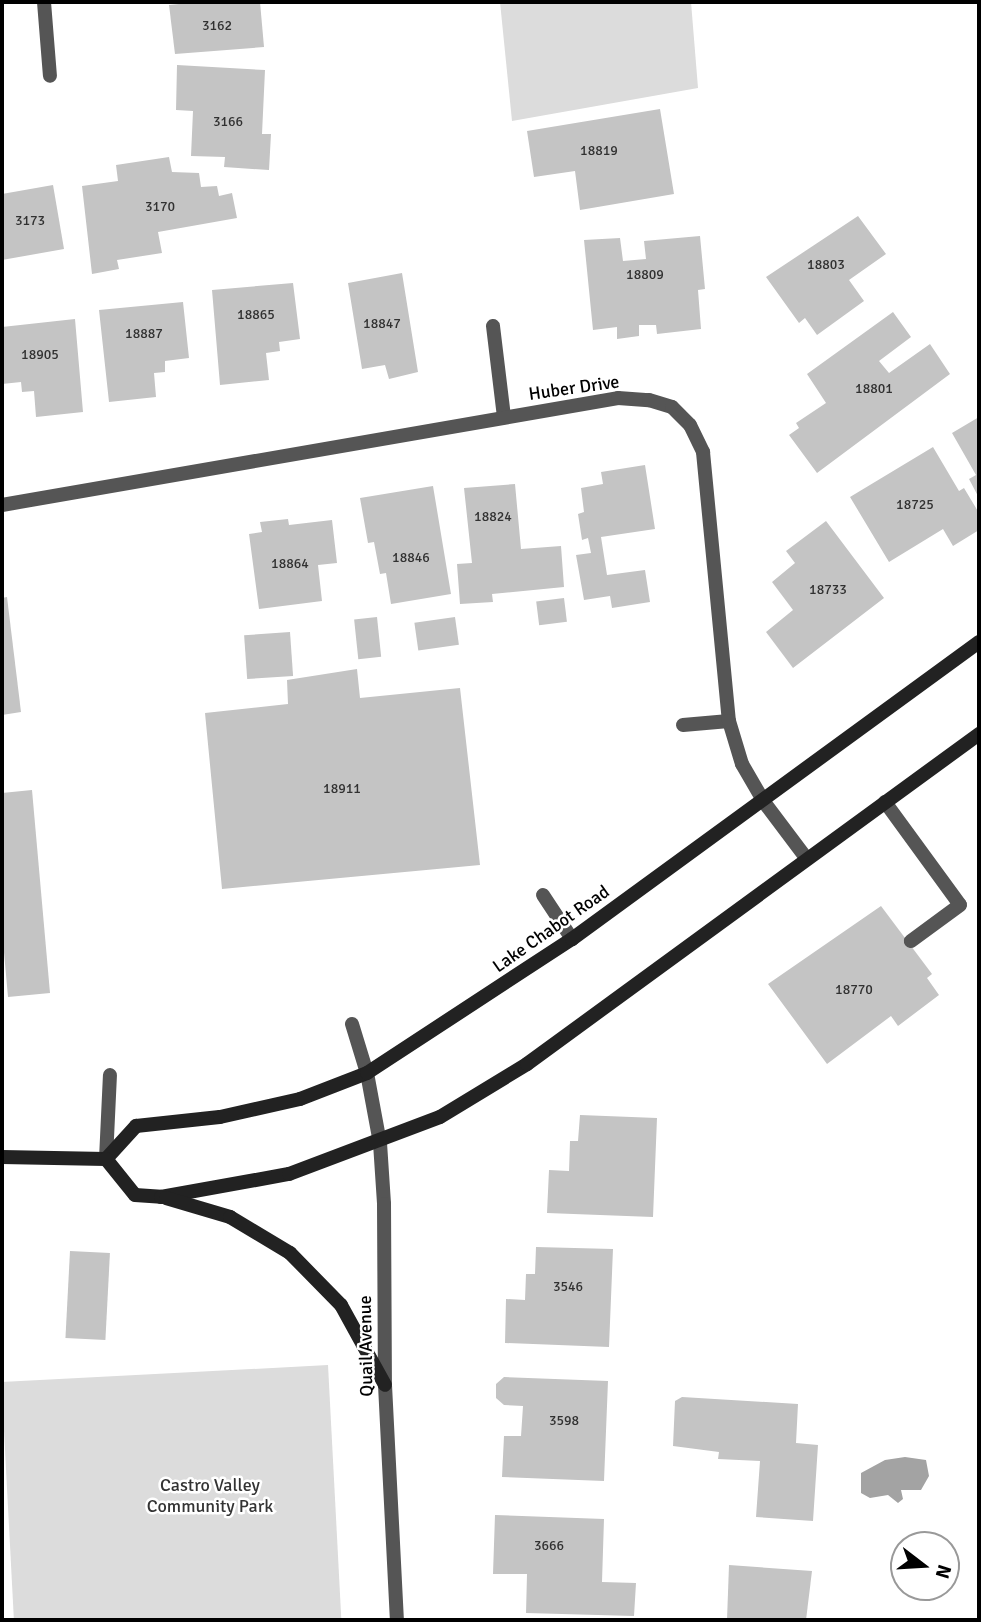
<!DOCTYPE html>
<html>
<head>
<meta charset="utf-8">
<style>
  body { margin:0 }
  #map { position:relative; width:981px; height:1622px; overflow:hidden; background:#fff; font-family:Signika,sans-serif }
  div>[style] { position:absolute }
  .green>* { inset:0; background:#dcdcdc; transform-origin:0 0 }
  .water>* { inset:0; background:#a3a3a3 }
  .building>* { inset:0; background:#c4c4c4; transform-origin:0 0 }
  .service>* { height:14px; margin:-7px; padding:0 7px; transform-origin:7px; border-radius:7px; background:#555 }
  .minor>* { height:14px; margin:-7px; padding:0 7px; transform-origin:7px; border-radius:7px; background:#555 }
  .secondary>* { height:14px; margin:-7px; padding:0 7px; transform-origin:7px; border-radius:7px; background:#222 }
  span { translate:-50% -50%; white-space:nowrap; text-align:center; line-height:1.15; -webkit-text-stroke:5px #fff; paint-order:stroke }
  .number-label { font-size:14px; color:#313131 }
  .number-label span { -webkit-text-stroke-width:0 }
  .street-label { font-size:18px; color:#000 }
  .park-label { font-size:18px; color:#333 }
  .frame { position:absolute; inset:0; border:4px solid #000; pointer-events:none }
  .north { position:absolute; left:890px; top:1531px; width:70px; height:70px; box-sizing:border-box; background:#fff; border:2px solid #999; border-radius:50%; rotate:107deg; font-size:19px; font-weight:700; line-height:28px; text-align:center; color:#000 }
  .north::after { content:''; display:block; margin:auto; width:24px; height:32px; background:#000; clip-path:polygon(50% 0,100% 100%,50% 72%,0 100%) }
</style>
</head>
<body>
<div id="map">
  <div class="green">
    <div style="clip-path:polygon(500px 2px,691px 2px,698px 88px,512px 121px)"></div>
    <div style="left:328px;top:1365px;width:255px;height:327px;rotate:87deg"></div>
  </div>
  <div class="water">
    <div style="clip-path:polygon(905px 1457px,926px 1460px,929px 1476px,921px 1490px,901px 1490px,903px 1499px,898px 1503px,888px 1495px,870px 1498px,861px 1493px,861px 1473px,885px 1460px)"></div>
  </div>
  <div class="building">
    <div style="clip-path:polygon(199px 2px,260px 2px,264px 47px,175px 54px,169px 5px)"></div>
    <div style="clip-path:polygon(177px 65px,265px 70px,262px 134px,271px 134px,269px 170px,224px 167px,225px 157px,191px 156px,193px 111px,176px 110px)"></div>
    <div style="clip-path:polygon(660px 109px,674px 194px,580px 210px,575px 171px,534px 177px,527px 131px)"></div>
    <div style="clip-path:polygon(169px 157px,172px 172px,199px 173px,201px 187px,217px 186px,219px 196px,232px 193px,237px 218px,158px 232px,162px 253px,117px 260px,119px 269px,92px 274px,82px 186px,118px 181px,116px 165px)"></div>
    <div style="clip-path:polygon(53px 185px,64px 249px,2px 260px,2px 194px)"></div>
    <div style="clip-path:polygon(858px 216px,886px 254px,849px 280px,864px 301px,817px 335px,805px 318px,799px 323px,766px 277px)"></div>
    <div style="clip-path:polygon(700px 236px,705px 289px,698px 290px,701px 329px,657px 334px,656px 325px,639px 325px,639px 336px,617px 339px,617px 327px,593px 330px,584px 240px,620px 238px,623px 261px,646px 259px,644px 241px)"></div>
    <div style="clip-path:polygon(402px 273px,418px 372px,389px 379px,385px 365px,362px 369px,348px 283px)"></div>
    <div style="clip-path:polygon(293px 283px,300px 339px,279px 342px,280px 351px,266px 353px,269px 380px,220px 385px,212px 290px)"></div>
    <div style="clip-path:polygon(183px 302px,189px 358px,165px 361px,165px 372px,154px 373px,156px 397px,109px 402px,99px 310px)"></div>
    <div style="clip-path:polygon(893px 312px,911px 337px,879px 361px,889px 373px,930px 344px,950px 374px,817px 473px,789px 435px,799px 428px,796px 423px,826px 403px,807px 374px)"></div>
    <div style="clip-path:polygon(75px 319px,83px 412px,36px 417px,34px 391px,22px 392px,21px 382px,2px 384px,2px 327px)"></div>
    <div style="clip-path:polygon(979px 417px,979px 498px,969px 479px,976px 475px,952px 433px)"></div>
    <div style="clip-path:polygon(933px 447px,959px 491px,964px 488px,979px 513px,979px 530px,953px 546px,943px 529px,889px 562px,850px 497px)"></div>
    <div style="clip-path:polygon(645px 465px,655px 529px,601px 537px,607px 575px,645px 570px,650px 602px,612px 608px,610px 596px,584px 600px,576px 555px,591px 553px,588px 538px,582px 540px,578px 514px,584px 512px,581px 488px,603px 484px,601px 472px)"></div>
    <div style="clip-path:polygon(515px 484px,521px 549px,561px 546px,564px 587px,492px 594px,493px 602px,460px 604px,457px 564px,472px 563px,464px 488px)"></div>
    <div style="clip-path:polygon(433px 486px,451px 594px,391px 604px,386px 573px,380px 574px,374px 542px,368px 543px,360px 498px)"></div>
    <div style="clip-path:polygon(288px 519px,289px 525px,332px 520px,337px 563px,318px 565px,322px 601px,259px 609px,249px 534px,262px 532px,260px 522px)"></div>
    <div style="clip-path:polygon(826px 521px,884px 598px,793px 668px,766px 632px,793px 610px,772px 582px,795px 563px,786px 551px)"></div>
    <div style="clip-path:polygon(7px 597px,21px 712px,2px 715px,2px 598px)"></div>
    <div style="left:564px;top:598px;width:24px;height:28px;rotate:83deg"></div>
    <div style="left:377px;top:617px;width:40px;height:23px;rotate:84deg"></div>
    <div style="left:455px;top:617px;width:28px;height:41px;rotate:82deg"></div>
    <div style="left:290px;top:632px;width:44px;height:46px;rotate:86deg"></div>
    <div style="clip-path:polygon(357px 669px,360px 698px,460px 688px,480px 865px,222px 889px,205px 713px,288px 704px,287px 680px)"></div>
    <div style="clip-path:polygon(32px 790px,50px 993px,8px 997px,2px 930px,2px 793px)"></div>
    <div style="clip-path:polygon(881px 906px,932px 974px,927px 978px,939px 995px,898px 1026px,891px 1016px,827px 1064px,768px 984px)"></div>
    <div style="clip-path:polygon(580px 1115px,657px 1118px,653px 1217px,547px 1213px,549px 1170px,569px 1171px,570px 1141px,578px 1141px)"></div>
    <div style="clip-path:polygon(536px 1247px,613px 1249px,609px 1347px,505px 1343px,506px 1299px,525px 1300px,526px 1274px,535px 1274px)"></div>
    <div style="left:70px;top:1251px;width:40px;height:87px;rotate:3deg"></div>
    <div style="clip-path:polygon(504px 1377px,608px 1381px,604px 1481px,502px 1477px,504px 1436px,521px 1436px,523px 1406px,504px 1405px,496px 1398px,496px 1384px)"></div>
    <div style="clip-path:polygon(682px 1397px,798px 1404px,796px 1443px,818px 1445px,813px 1521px,756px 1517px,760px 1461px,718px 1459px,719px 1452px,673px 1446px,675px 1401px)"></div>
    <div style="clip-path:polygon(495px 1515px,604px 1519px,602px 1582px,636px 1583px,634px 1616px,526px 1613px,527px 1574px,493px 1574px)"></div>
    <div style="clip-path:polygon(729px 1565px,812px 1571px,806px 1620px,727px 1620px)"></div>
  </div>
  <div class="service">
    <div style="left:493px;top:326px;width:92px;rotate:83.1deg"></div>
    <div style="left:683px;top:725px;width:46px;rotate:-5deg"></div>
    <div style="left:885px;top:802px;width:127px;rotate:53.9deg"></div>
    <div style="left:960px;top:905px;width:61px;rotate:143.7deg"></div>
    <div style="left:543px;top:895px;width:53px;rotate:56.6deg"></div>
    <div style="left:352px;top:1024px;width:51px;rotate:73deg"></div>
    <div style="left:106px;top:1159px;width:84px;rotate:-87.3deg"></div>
  </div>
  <div class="minor">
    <div style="left:44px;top:2px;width:74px;rotate:85.4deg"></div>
    <div style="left:2px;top:505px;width:625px;rotate:-9.85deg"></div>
    <div style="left:618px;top:398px;width:31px;rotate:4deg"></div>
    <div style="left:649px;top:400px;width:24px;rotate:17deg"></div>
    <div style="left:672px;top:407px;width:25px;rotate:45deg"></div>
    <div style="left:690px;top:425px;width:30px;rotate:64deg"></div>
    <div style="left:703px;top:452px;width:270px;rotate:84.5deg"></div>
    <div style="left:729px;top:721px;width:45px;rotate:73.2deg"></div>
    <div style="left:742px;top:764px;width:44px;rotate:59.9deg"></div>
    <div style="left:764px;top:802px;width:71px;rotate:53deg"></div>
    <div style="left:367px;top:1073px;width:71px;rotate:79.5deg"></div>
    <div style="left:380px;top:1143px;width:61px;rotate:86.2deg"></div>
    <div style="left:384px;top:1204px;width:181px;rotate:89.7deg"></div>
    <div style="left:385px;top:1385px;width:235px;rotate:87.1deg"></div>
  </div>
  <div class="secondary">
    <div style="left:2px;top:1157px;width:104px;rotate:1.1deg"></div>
    <div style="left:106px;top:1159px;width:45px;rotate:-47.7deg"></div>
    <div style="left:136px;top:1126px;width:84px;rotate:-6.1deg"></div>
    <div style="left:220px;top:1117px;width:82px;rotate:-12.7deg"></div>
    <div style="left:300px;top:1099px;width:72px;rotate:-21.2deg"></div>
    <div style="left:367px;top:1073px;width:245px;rotate:-33.2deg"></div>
    <div style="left:572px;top:939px;width:504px;rotate:-36.12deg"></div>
    <div style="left:106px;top:1159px;width:46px;rotate:51.1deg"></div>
    <div style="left:135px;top:1195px;width:26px;rotate:4deg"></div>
    <div style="left:161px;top:1197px;width:130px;rotate:-10.2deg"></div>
    <div style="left:289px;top:1174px;width:161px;rotate:-20.7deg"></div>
    <div style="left:440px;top:1117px;width:102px;rotate:-31.3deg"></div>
    <div style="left:527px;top:1064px;width:560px;rotate:-36.13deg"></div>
    <div style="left:166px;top:1198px;width:67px;rotate:16.5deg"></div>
    <div style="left:230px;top:1217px;width:70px;rotate:31deg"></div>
    <div style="left:290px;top:1253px;width:73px;rotate:45.6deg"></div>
    <div style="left:341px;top:1305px;width:91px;rotate:61.2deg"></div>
  </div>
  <div class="number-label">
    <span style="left:217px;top:26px">3162</span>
    <span style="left:228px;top:122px">3166</span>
    <span style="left:599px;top:151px">18819</span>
    <span style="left:160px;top:207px">3170</span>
    <span style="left:30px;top:221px">3173</span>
    <span style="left:826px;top:265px">18803</span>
    <span style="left:645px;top:275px">18809</span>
    <span style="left:256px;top:315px">18865</span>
    <span style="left:382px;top:324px">18847</span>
    <span style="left:144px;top:334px">18887</span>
    <span style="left:40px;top:355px">18905</span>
    <span style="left:874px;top:389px">18801</span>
    <span style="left:915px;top:505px">18725</span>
    <span style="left:493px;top:517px">18824</span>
    <span style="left:411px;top:558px">18846</span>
    <span style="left:290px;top:564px">18864</span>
    <span style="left:828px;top:590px">18733</span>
    <span style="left:342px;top:789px">18911</span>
    <span style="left:854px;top:990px">18770</span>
    <span style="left:568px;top:1287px">3546</span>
    <span style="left:564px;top:1421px">3598</span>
    <span style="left:549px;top:1546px">3666</span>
  </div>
  <div class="street-label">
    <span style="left:574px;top:388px;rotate:-8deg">Huber Drive</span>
    <span style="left:551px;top:929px;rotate:-35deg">Lake Chabot Road</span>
    <span style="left:366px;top:1346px;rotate:-91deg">Quail Avenue</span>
  </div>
  <div class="park-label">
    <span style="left:210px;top:1496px">Castro Valley<br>Community Park</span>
  </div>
  <div class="frame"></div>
  <div class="north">N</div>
</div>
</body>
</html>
